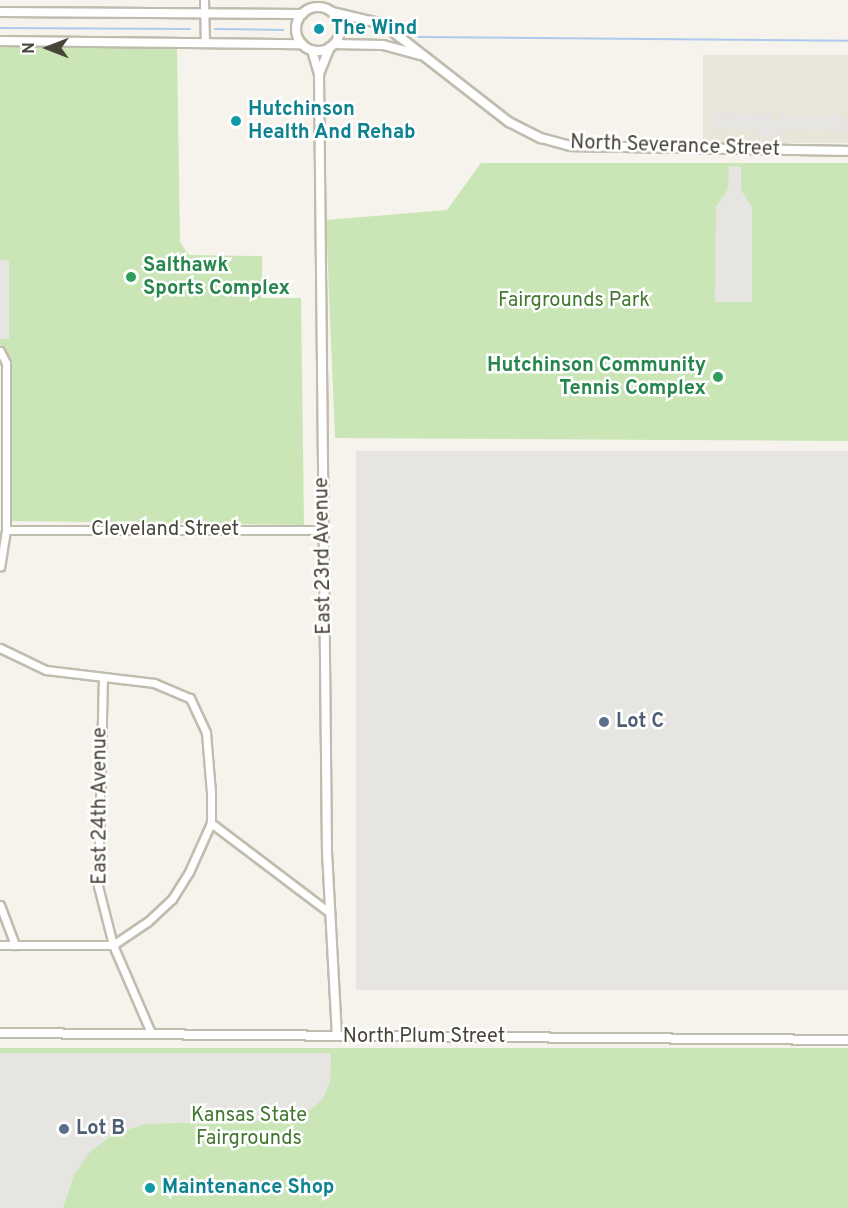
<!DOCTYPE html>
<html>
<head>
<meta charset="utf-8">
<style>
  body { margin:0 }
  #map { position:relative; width:848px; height:1208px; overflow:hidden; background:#f5f3eb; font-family:Overpass,sans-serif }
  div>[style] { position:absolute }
  .residential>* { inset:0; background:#e8e5d9; transform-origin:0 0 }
  .green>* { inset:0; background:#cae6b7; transform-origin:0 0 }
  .parking>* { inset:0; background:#e7e5e2; transform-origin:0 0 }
  .stream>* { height:2px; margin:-1px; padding:0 1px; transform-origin:1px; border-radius:1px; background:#accaed }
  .roads { filter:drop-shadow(2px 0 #c0bcae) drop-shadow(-2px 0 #c0bcae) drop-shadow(0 2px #c0bcae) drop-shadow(0 -2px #c0bcae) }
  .minor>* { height:7px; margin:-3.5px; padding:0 3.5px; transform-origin:3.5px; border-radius:3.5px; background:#fff }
  .tertiary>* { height:8px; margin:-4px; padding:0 4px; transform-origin:4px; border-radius:4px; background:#fff }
  .tertiary>.ring { margin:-4px; padding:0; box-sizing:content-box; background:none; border:8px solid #fff; border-radius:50% }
  .dots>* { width:16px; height:16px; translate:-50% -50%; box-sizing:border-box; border:3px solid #fff; border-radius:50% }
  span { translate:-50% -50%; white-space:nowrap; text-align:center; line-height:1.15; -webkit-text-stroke:5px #fff; paint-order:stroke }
  .culture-label { font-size:20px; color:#0d838f; font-weight:700 }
  .left { translate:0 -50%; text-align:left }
  .street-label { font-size:20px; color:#494539 }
  .leisure-label { font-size:20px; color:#27864d; font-weight:700 }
  .right { translate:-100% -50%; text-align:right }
  .park-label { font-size:20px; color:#41782f }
  .service-label { font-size:20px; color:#4e5e75; font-weight:700 }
  .north { position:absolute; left:18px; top:18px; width:60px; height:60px; -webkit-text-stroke:4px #fff; paint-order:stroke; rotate:270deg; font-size:16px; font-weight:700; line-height:24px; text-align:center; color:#494539 }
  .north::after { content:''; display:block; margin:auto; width:21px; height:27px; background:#494539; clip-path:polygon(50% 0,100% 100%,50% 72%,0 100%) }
</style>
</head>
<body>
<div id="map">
  <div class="residential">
    <div style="left:703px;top:55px;width:145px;height:88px"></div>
  </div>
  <div class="green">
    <div style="clip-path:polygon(0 46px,177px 47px,180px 242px,189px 255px,262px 256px,262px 298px,301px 298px,304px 525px,12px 521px,12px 359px,0 344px)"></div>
    <div style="clip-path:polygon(481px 163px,848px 163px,848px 441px,335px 438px,326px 220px,447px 210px)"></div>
    <div style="left:0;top:1048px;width:848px;height:160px"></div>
  </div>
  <div class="parking">
    <div style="clip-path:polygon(712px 113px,772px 114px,772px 120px,779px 121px,780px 114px,843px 114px,848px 131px,784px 130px,782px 137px,757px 137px,755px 130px,712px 129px)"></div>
    <div style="clip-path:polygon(729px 166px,741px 167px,741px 190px,752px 207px,752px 302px,715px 302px,716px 207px,728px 189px)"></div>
    <div style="left:0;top:260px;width:9px;height:79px"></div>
    <div style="left:356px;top:451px;width:492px;height:539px"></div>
    <div style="clip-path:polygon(0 1053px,331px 1053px,331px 1060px,330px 1082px,322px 1100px,306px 1113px,287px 1120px,145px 1124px,112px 1135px,89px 1153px,74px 1175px,63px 1208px,0 1208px)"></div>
  </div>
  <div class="stream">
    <div style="left:0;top:28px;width:190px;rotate:0.3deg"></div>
    <div style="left:215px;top:29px;width:68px;rotate:0.8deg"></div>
    <div style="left:418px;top:37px;width:430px;rotate:0.5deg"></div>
  </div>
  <div class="roads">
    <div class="minor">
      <div style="left:204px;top:0;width:43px;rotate:88.7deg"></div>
      <div style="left:0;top:351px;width:13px;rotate:63deg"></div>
      <div style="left:6px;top:363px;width:167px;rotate:90deg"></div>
      <div style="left:6px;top:530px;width:37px;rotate:99deg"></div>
      <div style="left:6px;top:530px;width:317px"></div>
      <div style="left:0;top:648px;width:51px;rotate:25.6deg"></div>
      <div style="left:46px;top:670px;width:109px;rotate:6.9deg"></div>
      <div style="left:154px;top:683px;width:39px;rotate:23deg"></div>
      <div style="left:190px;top:698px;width:38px;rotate:65deg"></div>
      <div style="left:206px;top:733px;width:60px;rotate:85.2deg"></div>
      <div style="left:211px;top:793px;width:30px;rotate:90deg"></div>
      <div style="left:211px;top:823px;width:54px;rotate:114.2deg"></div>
      <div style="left:189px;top:872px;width:32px;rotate:122deg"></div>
      <div style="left:172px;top:899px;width:34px;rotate:137deg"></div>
      <div style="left:147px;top:922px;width:41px;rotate:145.9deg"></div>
      <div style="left:113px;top:945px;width:113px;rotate:180deg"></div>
      <div style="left:103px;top:677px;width:209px;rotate:91.4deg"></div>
      <div style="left:98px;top:886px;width:61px;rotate:75.7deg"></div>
      <div style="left:113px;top:945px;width:96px;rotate:66.6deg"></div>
      <div style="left:211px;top:823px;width:149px;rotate:37.1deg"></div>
      <div style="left:0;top:905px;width:43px;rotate:69.4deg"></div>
    </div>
    <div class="tertiary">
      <div class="ring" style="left:296px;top:7px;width:36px;height:36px"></div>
      <div style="left:0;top:12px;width:302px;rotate:0.4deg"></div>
      <div style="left:332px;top:12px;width:52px;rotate:13.2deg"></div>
      <div style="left:383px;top:24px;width:160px;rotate:37.9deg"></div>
      <div style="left:509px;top:122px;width:36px;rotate:27deg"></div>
      <div style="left:541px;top:138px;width:31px;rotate:15deg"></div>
      <div style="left:571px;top:146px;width:277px;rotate:1deg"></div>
      <div style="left:0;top:41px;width:302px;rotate:0.6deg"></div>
      <div style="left:334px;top:44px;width:49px;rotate:1.2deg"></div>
      <div style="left:383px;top:45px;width:39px;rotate:15deg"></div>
      <div style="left:312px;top:50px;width:26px;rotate:74deg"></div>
      <div style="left:319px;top:75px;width:777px;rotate:89.41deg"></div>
      <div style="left:327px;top:852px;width:184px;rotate:86.9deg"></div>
      <div style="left:319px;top:74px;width:29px;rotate:-68deg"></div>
      <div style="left:0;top:1033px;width:848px;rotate:0.47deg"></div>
    </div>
  </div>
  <div class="dots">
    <div style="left:319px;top:29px;background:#0f9aa8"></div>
    <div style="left:236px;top:121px;background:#0f9aa8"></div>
    <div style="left:131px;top:277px;background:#2e9e5b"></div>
    <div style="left:718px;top:377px;background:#2e9e5b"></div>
    <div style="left:604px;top:722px;background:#5c6f8a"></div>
    <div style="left:64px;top:1129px;background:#5c6f8a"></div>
    <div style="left:150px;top:1188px;background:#0f9aa8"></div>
  </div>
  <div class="culture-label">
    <span class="left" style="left:331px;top:29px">The Wind</span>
    <span class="left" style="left:248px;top:122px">Hutchinson<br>Health And Rehab</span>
    <span class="left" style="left:162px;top:1188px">Maintenance Shop</span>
  </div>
  <div class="street-label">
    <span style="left:675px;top:147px;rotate:2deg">North Severance Street</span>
    <span style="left:165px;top:530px">Cleveland Street</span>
    <span style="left:324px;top:556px;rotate:-91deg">East 23rd Avenue</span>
    <span style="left:101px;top:806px;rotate:-90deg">East 24th Avenue</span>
    <span style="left:424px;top:1037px">North Plum Street</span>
  </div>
  <div class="leisure-label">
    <span class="left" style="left:143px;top:278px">Salthawk<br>Sports Complex</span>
    <span class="right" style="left:706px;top:378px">Hutchinson Community<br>Tennis Complex</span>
  </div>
  <div class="park-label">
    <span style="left:574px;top:301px">Fairgrounds Park</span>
    <span style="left:249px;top:1128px">Kansas State<br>Fairgrounds</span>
  </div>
  <div class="service-label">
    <span class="left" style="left:616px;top:722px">Lot C</span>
    <span class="left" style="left:76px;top:1129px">Lot B</span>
  </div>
  <div class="north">N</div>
</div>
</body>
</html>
